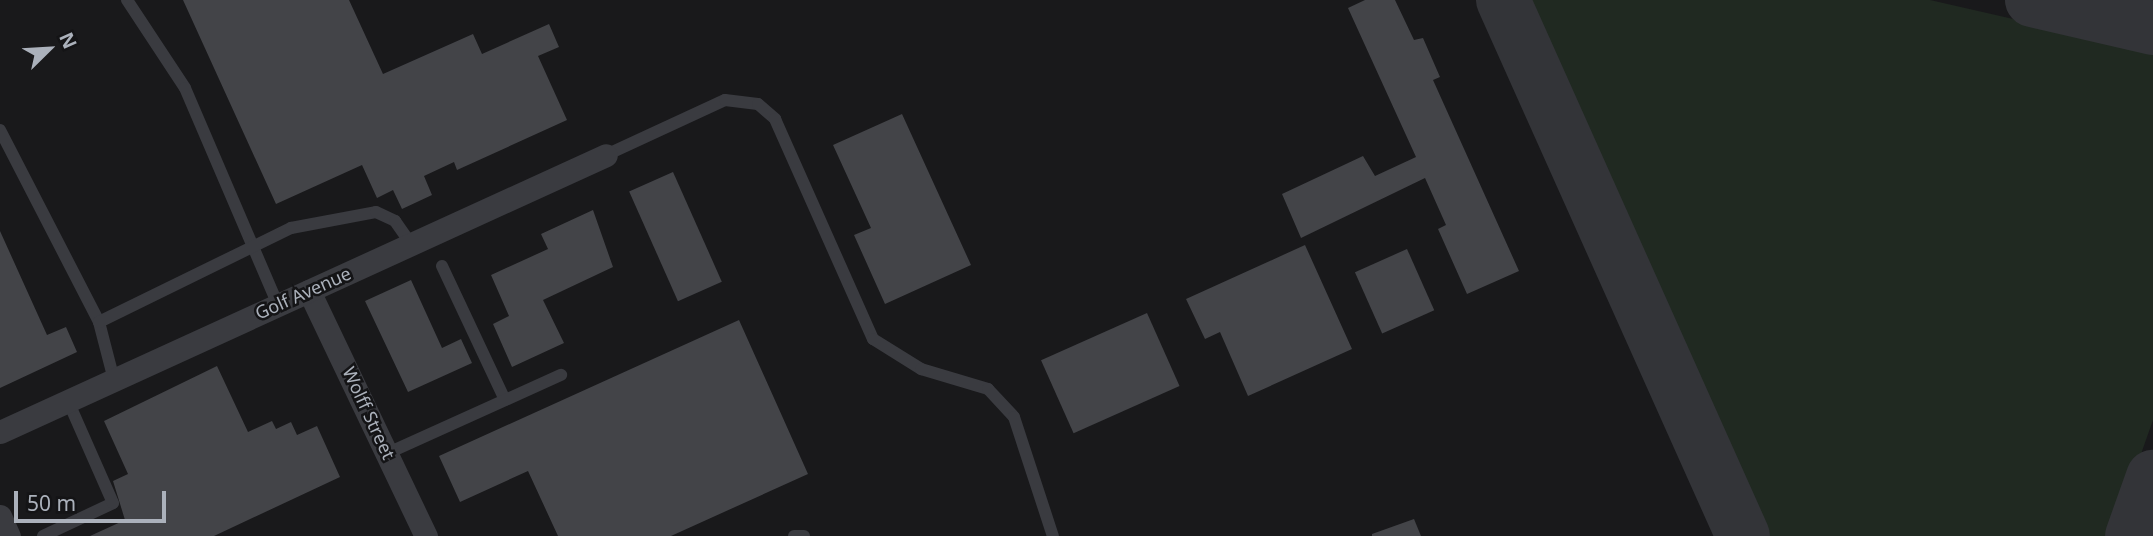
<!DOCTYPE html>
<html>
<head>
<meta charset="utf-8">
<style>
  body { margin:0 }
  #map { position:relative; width:2153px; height:536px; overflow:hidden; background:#19191b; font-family:"Noto Sans",sans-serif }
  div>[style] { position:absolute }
  .green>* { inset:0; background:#202921 }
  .taxiway>* { height:54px; margin:-27px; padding:0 27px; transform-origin:27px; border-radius:27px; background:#333438 }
  .building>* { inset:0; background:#434448; transform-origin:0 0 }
  .lane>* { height:12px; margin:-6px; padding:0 6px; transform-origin:6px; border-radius:6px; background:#3a3b40 }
  .street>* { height:23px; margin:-11.5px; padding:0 11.5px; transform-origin:11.5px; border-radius:11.5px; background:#3a3b40 }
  span { translate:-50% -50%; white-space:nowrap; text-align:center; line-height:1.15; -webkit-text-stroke:5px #141416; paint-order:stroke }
  .street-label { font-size:18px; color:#abb1bb }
  .north { position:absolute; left:14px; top:14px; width:70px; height:70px; -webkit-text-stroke:5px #141416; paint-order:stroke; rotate:66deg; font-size:19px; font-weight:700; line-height:28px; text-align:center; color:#abb1bb }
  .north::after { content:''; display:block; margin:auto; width:24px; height:32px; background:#abb1bb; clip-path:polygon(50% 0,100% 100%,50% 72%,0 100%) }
  .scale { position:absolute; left:14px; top:491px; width:152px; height:32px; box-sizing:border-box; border:4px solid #abb1bb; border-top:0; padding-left:9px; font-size:21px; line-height:24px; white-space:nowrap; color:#abb1bb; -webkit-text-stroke:5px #141416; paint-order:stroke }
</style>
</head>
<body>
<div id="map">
  <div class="green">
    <div style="clip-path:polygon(1525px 0,1930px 0,2153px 51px,2153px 420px,2112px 536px,1762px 536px)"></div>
  </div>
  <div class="taxiway">
    <div style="left:1503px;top:0;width:587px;rotate:65.88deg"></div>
    <div style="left:2032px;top:0;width:124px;rotate:13deg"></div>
    <div style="left:2132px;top:536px;width:63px;rotate:-70.4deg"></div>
  </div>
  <div class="building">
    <div style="clip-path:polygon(183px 0,349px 0,383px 74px,473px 34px,482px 54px,549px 24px,559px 47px,538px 56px,567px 120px,457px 170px,454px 162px,424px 176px,432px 195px,402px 209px,393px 190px,377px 198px,362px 165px,276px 204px)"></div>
    <div style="clip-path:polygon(1365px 0,1395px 0,1414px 40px,1423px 38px,1440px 77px,1433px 80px,1519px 271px,1467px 294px,1438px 229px,1446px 225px,1425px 178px,1301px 238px,1282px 194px,1363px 156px,1375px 176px,1416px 157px,1348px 8px)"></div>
    <div style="clip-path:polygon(902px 114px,971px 265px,885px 304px,854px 235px,871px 228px,833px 145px)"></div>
    <div style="left:673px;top:172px;width:120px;height:48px;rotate:66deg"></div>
    <div style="clip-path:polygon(593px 210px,613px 267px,543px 300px,564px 343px,512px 367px,493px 324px,509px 316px,491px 275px,548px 249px,541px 234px)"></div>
    <div style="clip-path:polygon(0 231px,47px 335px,66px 327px,77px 352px,0 388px)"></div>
    <div style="clip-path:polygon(1305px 245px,1352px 349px,1248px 396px,1220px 332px,1205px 339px,1186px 299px)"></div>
    <div style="left:1407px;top:249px;width:67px;height:57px;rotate:66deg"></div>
    <div style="clip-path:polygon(411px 280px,442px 348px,461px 339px,472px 363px,408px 392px,365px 301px)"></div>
    <div style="left:1147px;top:313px;width:80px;height:116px;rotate:66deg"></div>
    <div style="clip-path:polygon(739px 320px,808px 474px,671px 536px,558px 536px,528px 471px,460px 502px,439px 456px)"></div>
    <div style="clip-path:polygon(217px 366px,248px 432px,272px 421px,276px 429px,291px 422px,297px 435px,317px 426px,340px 477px,214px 536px,90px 536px,125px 520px,113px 481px,128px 474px,104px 421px)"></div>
    <div style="clip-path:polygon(1414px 519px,1421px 536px,1372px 536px,1372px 534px)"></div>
  </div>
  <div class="lane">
    <div style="left:127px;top:0;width:105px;rotate:56.6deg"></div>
    <div style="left:185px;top:88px;width:236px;rotate:66.8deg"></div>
    <div style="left:0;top:130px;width:216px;rotate:62.7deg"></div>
    <div style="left:99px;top:322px;width:60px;rotate:75.5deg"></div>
    <div style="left:606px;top:155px;width:131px;rotate:-24.8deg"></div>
    <div style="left:725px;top:100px;width:33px;rotate:7deg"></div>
    <div style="left:758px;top:104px;width:23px;rotate:41deg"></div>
    <div style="left:775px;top:119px;width:241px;rotate:66deg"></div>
    <div style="left:873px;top:339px;width:57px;rotate:32deg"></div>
    <div style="left:921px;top:369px;width:70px;rotate:16.6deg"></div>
    <div style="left:988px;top:389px;width:38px;rotate:47deg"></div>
    <div style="left:1014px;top:417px;width:125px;rotate:71.9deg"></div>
    <div style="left:442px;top:266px;width:148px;rotate:64.8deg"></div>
    <div style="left:99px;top:322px;width:214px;rotate:-26.1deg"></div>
    <div style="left:291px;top:228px;width:86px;rotate:-10.7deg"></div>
    <div style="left:376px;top:212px;width:21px;rotate:25deg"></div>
    <div style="left:395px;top:221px;width:28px;rotate:55deg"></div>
    <div style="left:388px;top:453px;width:190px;rotate:-24.3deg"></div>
    <div style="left:43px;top:536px;width:77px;rotate:-25.2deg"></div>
    <div style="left:113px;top:503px;width:111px;rotate:-113.8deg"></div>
    <div style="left:794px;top:536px;width:10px"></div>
  </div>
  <div class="street">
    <div style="left:309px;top:291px;width:272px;rotate:64.5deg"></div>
    <div style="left:0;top:432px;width:666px;rotate:-24.56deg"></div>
    <div style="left:0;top:516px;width:22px;rotate:66deg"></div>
  </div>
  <div class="street-label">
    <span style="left:303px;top:293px;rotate:-24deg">Golf Avenue</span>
    <span style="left:369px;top:413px;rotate:65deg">Wolff Street</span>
  </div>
  <div class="north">N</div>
  <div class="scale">50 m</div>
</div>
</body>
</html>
